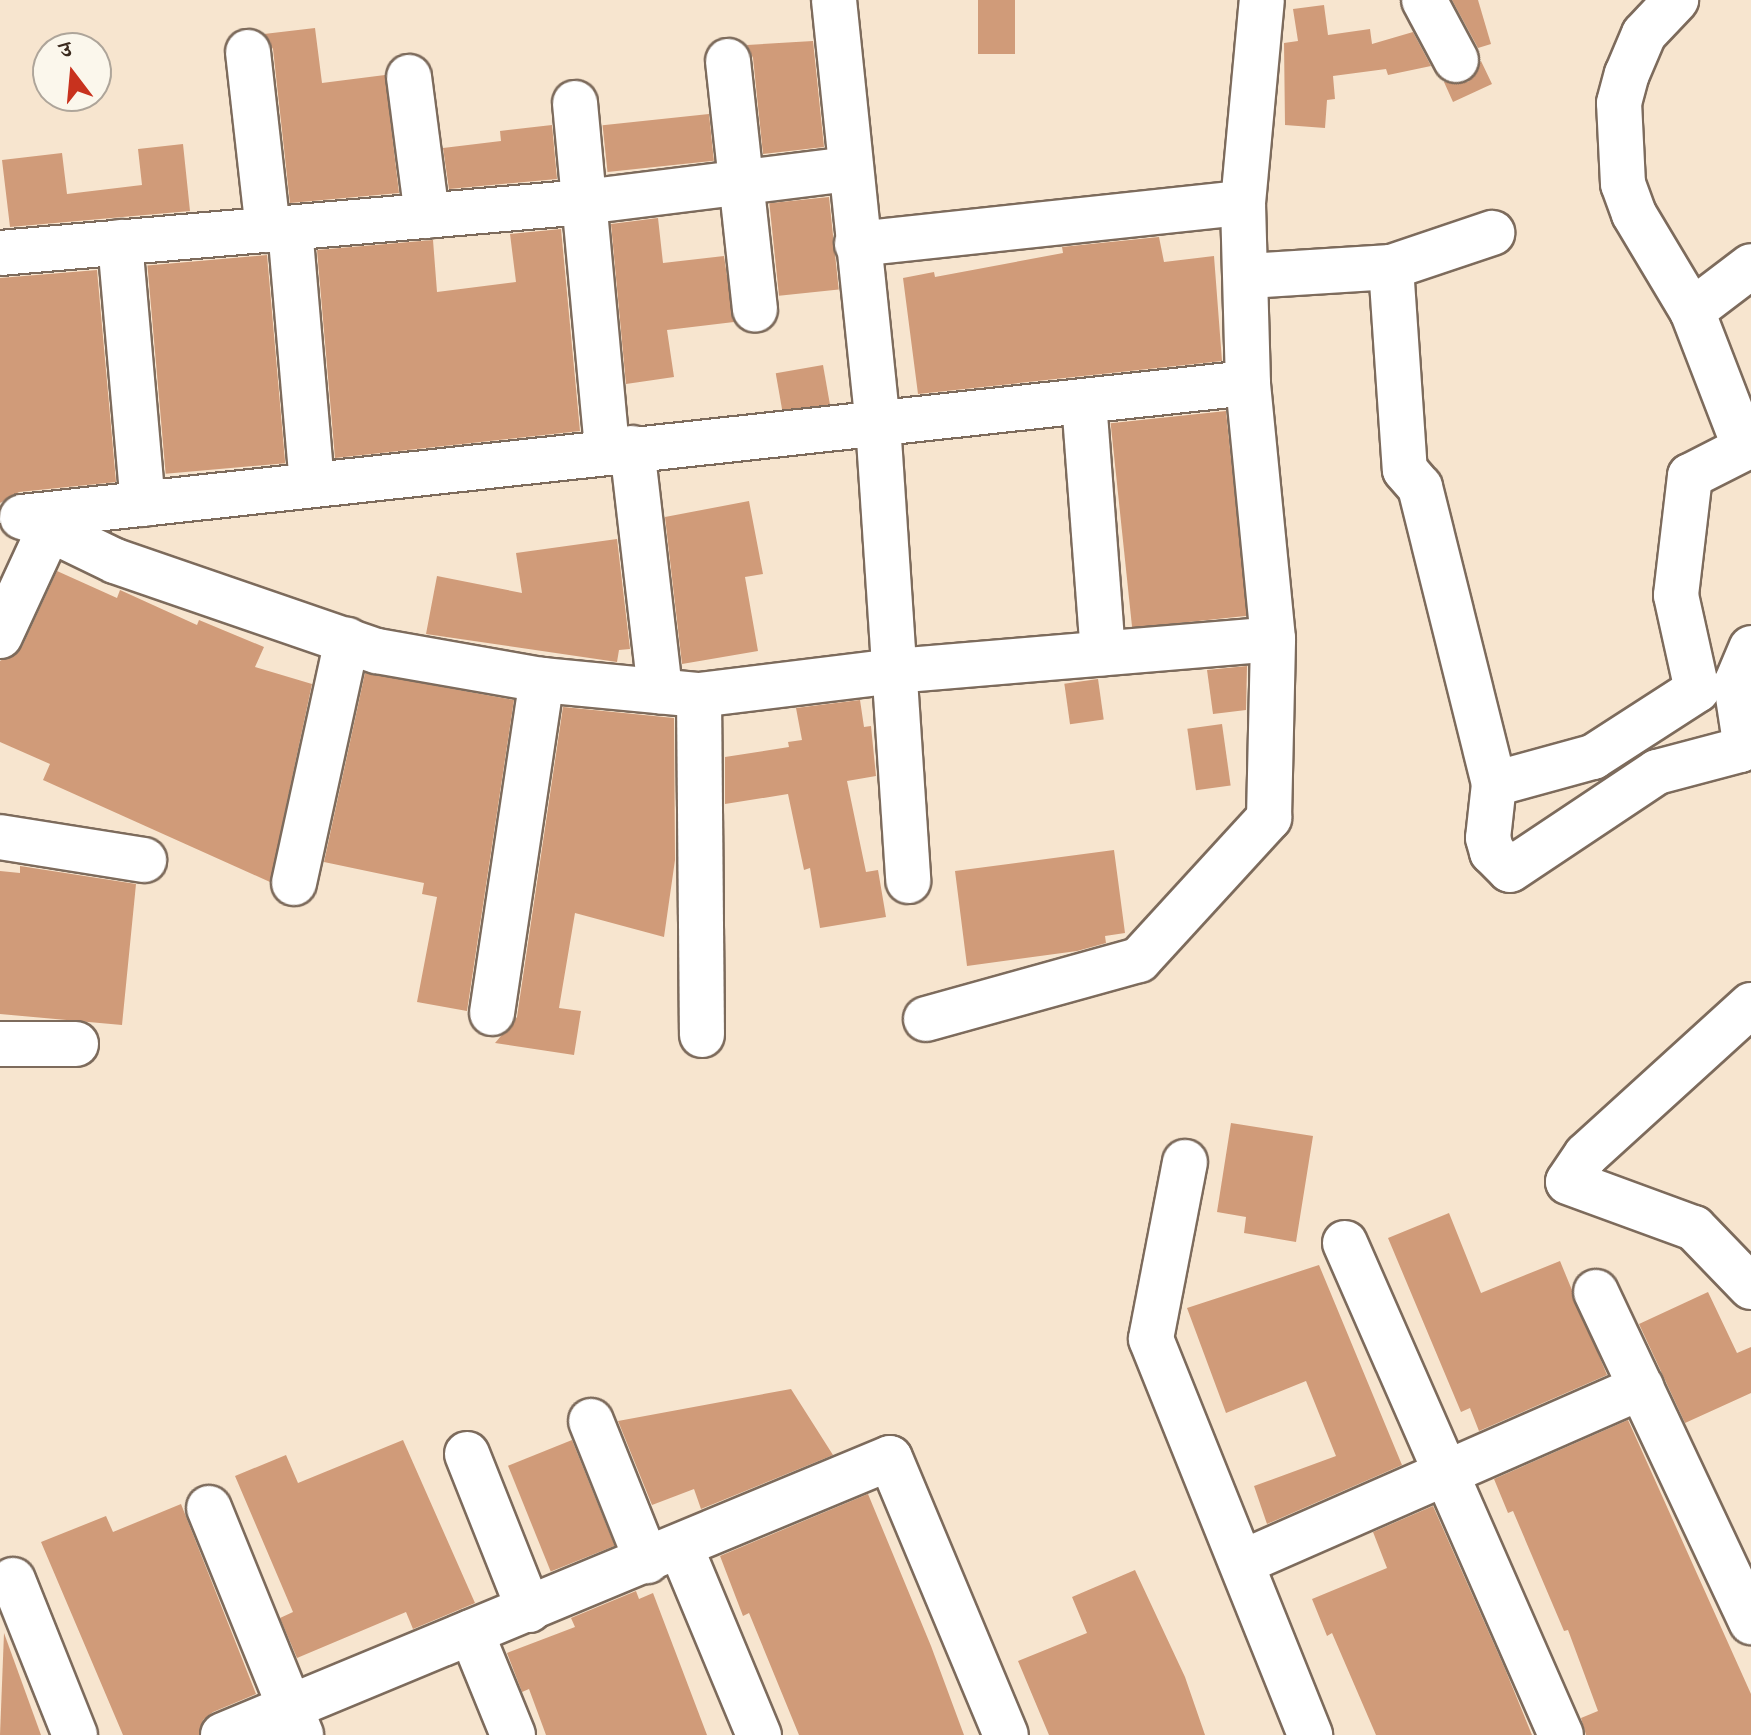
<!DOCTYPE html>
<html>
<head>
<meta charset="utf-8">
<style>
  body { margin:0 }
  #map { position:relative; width:1751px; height:1735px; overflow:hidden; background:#f7e5cf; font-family:"IM FELL DW Pica","Noto Serif Devanagari",serif }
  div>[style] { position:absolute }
  .building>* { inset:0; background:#d09b79; transform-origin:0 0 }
  .roads { filter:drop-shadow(2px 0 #7d6b5c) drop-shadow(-2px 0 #7d6b5c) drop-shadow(0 2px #7d6b5c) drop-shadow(0 -2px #7d6b5c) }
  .street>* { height:44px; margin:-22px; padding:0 22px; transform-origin:22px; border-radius:22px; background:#fff }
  span { translate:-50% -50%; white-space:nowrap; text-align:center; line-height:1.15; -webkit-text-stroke:6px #fbf7ec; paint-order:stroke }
  .north { position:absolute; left:32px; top:32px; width:80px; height:80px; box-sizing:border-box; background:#fbf7ec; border:2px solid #aea59a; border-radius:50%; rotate:344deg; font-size:22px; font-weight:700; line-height:32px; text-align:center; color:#3b2a1e }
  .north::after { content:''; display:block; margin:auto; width:28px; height:36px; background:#c8321e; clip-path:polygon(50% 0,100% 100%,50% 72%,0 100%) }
</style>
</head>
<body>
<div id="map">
  <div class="building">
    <div style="left:978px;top:0;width:37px;height:54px"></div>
    <div style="clip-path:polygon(1452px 0,1478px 0,1491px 44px,1478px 48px)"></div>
    <div style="clip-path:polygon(1324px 5px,1328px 35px,1370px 29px,1372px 44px,1413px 32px,1431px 66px,1388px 75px,1386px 69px,1333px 76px,1335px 99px,1327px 100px,1325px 128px,1285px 125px,1284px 43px,1298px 41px,1293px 9px)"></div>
    <div style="clip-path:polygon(315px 28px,322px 83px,385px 75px,399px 193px,290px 203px,273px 49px,264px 34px)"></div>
    <div style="clip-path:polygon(813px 41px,824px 147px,763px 154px,753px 58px,747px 45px)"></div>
    <div style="clip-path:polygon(1481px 61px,1492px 84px,1453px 102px,1444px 82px,1468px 82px)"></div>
    <div style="left:709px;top:114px;width:47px;height:107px;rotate:84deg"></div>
    <div style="clip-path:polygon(552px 125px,557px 179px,449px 189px,443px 148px,501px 141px,500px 131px)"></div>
    <div style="clip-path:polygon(183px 144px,190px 211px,10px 227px,2px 160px,62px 153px,67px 194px,142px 185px,138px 149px)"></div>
    <div style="left:829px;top:197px;width:93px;height:60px;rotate:84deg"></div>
    <div style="clip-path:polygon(658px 218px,663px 263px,724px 256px,734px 322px,667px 330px,674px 377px,626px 384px,611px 224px)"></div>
    <div style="clip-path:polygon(561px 229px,580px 431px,335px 458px,317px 250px,433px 240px,437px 292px,516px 282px,510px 234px)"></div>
    <div style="clip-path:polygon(1159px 237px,1164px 262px,1214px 256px,1222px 361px,918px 394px,903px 278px,934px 272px,935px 277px,1063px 253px,1062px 247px)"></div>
    <div style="left:267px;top:255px;width:209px;height:120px;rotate:85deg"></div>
    <div style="clip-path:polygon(97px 270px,116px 482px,19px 492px,0 503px,0 278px)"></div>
    <div style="left:823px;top:365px;width:40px;height:48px;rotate:80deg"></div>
    <div style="left:1226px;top:411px;width:206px;height:116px;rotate:84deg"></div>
    <div style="clip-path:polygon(749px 501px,763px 574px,745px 577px,758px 651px,682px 664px,665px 517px)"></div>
    <div style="clip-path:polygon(617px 539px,630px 649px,619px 650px,617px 662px,426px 634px,437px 576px,522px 593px,516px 553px)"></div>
    <div style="clip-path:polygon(57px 571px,117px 598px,120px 590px,197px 625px,199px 620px,264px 647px,255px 667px,312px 684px,270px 882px,43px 780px,50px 764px,0 742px,0 661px,22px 647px)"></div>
    <div style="clip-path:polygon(1247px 666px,1246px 710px,1213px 714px,1207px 670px)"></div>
    <div style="clip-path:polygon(365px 673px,514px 700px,467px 1011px,417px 1002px,437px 897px,422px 894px,424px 883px,324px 862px)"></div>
    <div style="left:1098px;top:679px;width:41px;height:34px;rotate:82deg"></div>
    <div style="clip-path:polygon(860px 700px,864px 727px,871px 726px,876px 776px,847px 781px,866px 872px,878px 870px,886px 917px,820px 928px,810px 868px,804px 870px,788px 794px,725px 804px,725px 757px,789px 747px,788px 742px,802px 740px,796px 708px)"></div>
    <div style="clip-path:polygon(563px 707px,674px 718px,675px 860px,664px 937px,575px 913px,559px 1008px,581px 1011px,574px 1055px,495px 1043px,517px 1017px)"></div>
    <div style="left:1222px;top:724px;width:62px;height:35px;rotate:82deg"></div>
    <div style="clip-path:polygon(1114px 850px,1125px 933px,1105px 936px,1106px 943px,1077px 951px,967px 966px,955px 871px)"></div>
    <div style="clip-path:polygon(20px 866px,136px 884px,122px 1025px,0 1014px,0 871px,20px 873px)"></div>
    <div style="clip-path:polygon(1231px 1123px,1313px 1136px,1296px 1242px,1244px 1233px,1246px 1217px,1217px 1212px)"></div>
    <div style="clip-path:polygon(1449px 1213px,1481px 1293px,1560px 1261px,1607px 1375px,1479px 1431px,1470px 1408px,1461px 1412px,1388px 1238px)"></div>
    <div style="clip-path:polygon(1319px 1265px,1402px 1465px,1267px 1524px,1254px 1486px,1336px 1456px,1306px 1381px,1226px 1413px,1187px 1308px)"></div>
    <div style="clip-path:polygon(1708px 1292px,1737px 1353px,1751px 1347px,1751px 1393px,1685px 1423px,1639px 1324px)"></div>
    <div style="clip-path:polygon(791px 1389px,833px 1455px,701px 1509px,694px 1489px,652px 1505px,618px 1421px)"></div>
    <div style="clip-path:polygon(1628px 1420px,1751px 1694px,1751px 1735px,1586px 1735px,1581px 1718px,1598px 1711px,1568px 1630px,1564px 1631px,1513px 1511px,1508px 1513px,1494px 1479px)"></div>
    <div style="clip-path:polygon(403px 1440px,475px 1603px,413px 1629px,406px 1612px,297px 1658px,280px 1618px,293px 1612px,235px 1476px,286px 1455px,298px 1483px)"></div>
    <div style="left:572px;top:1440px;width:114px;height:69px;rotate:68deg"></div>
    <div style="clip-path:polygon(868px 1494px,931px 1646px,964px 1735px,799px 1735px,749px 1613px,743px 1616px,720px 1556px)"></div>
    <div style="clip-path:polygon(181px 1504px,256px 1694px,213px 1712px,203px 1720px,199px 1735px,123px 1735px,41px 1542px,106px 1516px,113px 1532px)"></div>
    <div style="clip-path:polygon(1433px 1506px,1505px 1669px,1532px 1735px,1376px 1735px,1332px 1633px,1327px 1636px,1312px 1599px,1387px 1568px,1373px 1532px)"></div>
    <div style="clip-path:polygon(1135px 1570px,1185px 1677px,1205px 1735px,1049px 1735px,1018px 1661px,1087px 1633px,1072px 1597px)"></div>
    <div style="clip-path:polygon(636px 1591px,639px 1599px,653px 1593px,707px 1735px,546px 1735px,529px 1689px,522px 1692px,507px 1653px,575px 1627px,571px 1618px)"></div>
    <div style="clip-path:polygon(4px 1633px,41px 1735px,0 1735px)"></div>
  </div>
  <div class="roads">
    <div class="street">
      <div style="left:834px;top:0;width:426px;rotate:84.1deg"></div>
      <div style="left:878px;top:424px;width:458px;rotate:86.2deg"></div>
      <div style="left:1424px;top:0;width:68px;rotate:61.9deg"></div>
      <div style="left:248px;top:52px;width:179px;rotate:83.6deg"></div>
      <div style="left:728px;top:61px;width:250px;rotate:83.8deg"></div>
      <div style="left:409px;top:77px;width:140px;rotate:82.6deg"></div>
      <div style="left:575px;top:103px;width:349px;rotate:84.7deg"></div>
      <div style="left:290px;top:228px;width:257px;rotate:85.1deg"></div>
      <div style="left:120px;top:242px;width:263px;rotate:85deg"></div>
      <div style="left:857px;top:244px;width:388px;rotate:-6.1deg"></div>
      <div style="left:0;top:253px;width:586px;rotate:-4.99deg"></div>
      <div style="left:584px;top:202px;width:267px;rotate:-7.1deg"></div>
      <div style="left:1391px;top:267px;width:203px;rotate:86.1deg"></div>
      <div style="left:1405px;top:470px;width:23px;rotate:49deg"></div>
      <div style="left:1420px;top:487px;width:306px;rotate:76deg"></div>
      <div style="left:1494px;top:784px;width:103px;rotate:-15.3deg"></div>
      <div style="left:1593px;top:757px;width:124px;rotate:-32.8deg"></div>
      <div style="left:1697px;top:690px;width:97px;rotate:-102.5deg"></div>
      <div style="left:1676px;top:595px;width:120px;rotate:-83.3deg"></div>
      <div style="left:1690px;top:476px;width:62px;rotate:-27deg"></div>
      <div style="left:1745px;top:448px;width:147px;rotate:-111.1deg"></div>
      <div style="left:1692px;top:311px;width:113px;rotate:-120.9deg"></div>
      <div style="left:1634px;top:214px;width:32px;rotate:-110deg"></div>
      <div style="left:1623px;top:184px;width:81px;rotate:-92.8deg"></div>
      <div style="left:1619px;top:103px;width:30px;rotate:-75deg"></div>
      <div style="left:1627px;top:74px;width:43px;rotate:-67deg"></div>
      <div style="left:1644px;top:34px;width:47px;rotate:-46.7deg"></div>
      <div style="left:1248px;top:276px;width:143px;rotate:-3.6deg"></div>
      <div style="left:1391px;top:267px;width:107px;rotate:-18.6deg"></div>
      <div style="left:1692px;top:311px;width:74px;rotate:-37.3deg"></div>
      <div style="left:1084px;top:401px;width:253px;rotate:85.7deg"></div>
      <div style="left:632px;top:448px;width:245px;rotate:83.4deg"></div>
      <div style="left:22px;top:517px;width:1233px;rotate:-6.24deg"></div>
      <div style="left:24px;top:517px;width:101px;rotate:25.8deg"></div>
      <div style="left:115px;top:561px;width:277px;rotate:19deg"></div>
      <div style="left:377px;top:651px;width:168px;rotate:10deg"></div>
      <div style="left:542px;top:680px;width:158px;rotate:5.5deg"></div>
      <div style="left:699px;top:695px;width:196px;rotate:-7deg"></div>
      <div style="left:894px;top:671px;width:380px;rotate:-4.8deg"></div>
      <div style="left:0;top:636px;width:117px;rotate:-65.2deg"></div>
      <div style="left:699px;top:695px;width:340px;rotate:89.5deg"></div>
      <div style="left:1494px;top:784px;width:54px;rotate:96.3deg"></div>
      <div style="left:1488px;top:838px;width:15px;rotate:74deg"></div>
      <div style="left:1492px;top:852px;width:25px;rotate:45deg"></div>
      <div style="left:1510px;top:870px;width:177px;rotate:-33.7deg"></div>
      <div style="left:1657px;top:772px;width:86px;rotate:-14.8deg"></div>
      <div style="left:1740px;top:750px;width:9px;rotate:-58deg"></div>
      <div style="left:1745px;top:742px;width:59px;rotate:-98.8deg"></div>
      <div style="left:1736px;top:684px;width:39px;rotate:-67deg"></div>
      <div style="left:0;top:837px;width:146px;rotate:9.1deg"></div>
      <div style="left:294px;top:883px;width:249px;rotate:-77.7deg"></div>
      <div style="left:1751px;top:1005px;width:223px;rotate:137.7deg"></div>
      <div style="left:1586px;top:1155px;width:32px;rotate:124deg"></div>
      <div style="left:1568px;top:1182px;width:134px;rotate:20.1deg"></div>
      <div style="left:1694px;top:1228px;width:82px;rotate:46deg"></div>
      <div style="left:492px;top:1013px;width:337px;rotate:-81.5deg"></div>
      <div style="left:926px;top:1019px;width:221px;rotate:-15.5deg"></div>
      <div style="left:1139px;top:960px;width:193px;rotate:-47.5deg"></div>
      <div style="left:1269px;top:818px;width:179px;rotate:-88.7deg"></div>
      <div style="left:1273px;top:639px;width:257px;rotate:-95.6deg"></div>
      <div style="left:1248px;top:383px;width:180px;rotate:-91.6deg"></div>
      <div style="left:1243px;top:203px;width:204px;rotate:-84.7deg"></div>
      <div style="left:0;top:1044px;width:76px"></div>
      <div style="left:1185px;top:1162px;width:180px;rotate:100.9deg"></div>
      <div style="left:1151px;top:1339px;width:427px;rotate:68.1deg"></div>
      <div style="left:1345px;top:1243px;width:537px;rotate:66.3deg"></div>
      <div style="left:1596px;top:1292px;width:365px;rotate:64.8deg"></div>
      <div style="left:591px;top:1421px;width:151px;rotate:68.2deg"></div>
      <div style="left:467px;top:1454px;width:168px;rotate:68.3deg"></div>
      <div style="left:209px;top:1508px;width:245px;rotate:67.9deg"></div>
      <div style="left:681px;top:1548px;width:203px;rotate:67.4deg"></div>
      <div style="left:1243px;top:1562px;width:435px;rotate:-23.7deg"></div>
      <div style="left:13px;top:1580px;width:167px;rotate:68.2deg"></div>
      <div style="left:471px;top:1632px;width:111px;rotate:67.8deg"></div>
      <div style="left:223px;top:1735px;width:722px;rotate:-22.55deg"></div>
      <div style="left:890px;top:1458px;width:300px;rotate:67.3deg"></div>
    </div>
  </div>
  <div class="north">उ</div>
</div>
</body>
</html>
